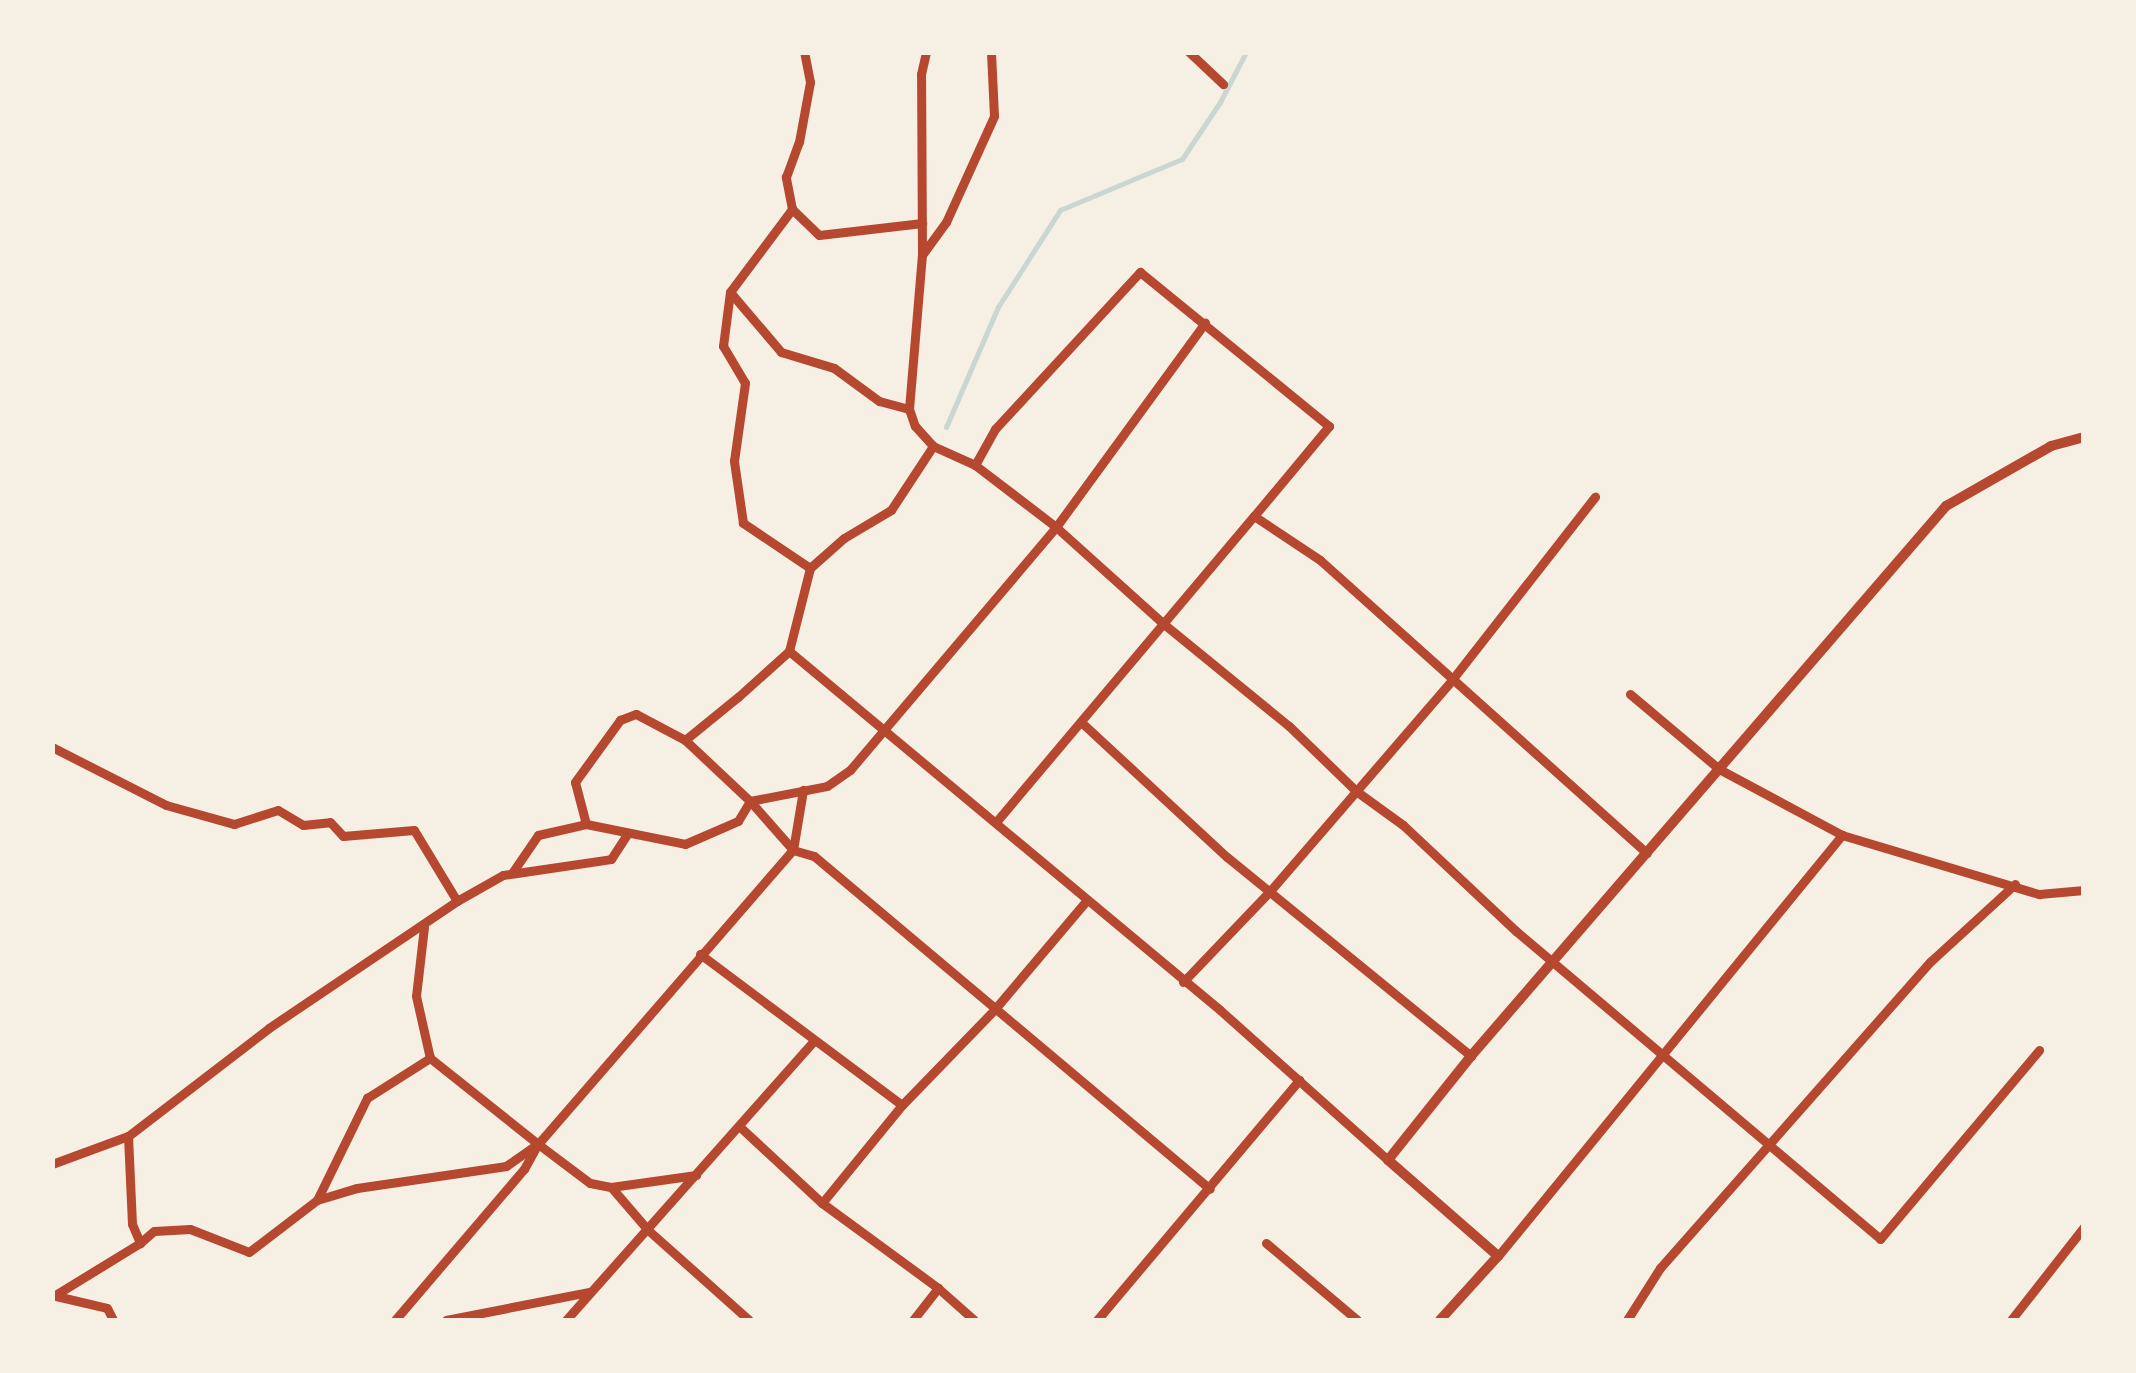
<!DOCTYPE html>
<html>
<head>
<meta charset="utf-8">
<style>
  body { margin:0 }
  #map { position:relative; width:2136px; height:1373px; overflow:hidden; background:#f6efe4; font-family:Roboto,sans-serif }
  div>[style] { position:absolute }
  .stream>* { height:5px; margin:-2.5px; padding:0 2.5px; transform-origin:2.5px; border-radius:2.5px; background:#c9d6d2 }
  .minor>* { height:9px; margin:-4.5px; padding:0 4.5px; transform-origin:4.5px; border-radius:4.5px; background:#b5482f }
  .tertiary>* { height:10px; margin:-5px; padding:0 5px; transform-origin:5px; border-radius:5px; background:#b5482f }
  span { translate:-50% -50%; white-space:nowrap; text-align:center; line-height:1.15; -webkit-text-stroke:10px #f6efe4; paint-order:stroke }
  .frame { position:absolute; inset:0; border:55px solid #f6efe4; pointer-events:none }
</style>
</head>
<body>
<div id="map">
  <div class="stream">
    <div style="left:946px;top:427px;width:131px;rotate:-66.6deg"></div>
    <div style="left:998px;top:307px;width:115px;rotate:-57.4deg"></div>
    <div style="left:1060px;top:210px;width:132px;rotate:-22.7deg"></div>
    <div style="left:1182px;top:159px;width:69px;rotate:-56.3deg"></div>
    <div style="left:1220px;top:102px;width:56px;rotate:-62.5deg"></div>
  </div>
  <div class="minor">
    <div style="left:1189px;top:52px;width:47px;rotate:43.3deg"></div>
    <div style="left:792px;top:209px;width:33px;rotate:-101deg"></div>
    <div style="left:786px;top:177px;width:37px;rotate:-70deg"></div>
    <div style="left:799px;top:142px;width:61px;rotate:-79.6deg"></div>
    <div style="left:810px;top:82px;width:31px;rotate:-101deg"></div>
    <div style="left:922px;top:254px;width:180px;rotate:-90.3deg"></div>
    <div style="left:921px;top:74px;width:23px;rotate:-77deg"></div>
    <div style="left:730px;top:292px;width:79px;rotate:49.6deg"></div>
    <div style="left:781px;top:352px;width:55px;rotate:16.8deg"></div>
    <div style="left:834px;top:368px;width:56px;rotate:36.3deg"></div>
    <div style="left:879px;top:401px;width:31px;rotate:15deg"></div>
    <div style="left:909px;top:409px;width:18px;rotate:71deg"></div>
    <div style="left:915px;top:426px;width:27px;rotate:48deg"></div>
    <div style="left:933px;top:446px;width:46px;rotate:24.3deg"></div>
    <div style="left:975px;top:465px;width:102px;rotate:37.4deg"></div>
    <div style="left:1056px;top:527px;width:147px;rotate:42deg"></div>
    <div style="left:1165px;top:625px;width:160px;rotate:39.2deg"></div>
    <div style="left:1289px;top:726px;width:93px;rotate:44.1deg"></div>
    <div style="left:1356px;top:791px;width:58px;rotate:35.9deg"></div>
    <div style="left:1403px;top:825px;width:155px;rotate:43.2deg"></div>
    <div style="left:1516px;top:931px;width:477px;rotate:40.2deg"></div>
    <div style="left:1880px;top:1239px;width:247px;rotate:-49.9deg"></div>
    <div style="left:909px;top:409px;width:155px;rotate:-85.2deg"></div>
    <div style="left:922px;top:255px;width:41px;rotate:-54deg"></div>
    <div style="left:946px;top:222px;width:116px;rotate:-65.6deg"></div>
    <div style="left:994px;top:116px;width:64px;rotate:-92.7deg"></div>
    <div style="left:975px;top:465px;width:41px;rotate:-60.9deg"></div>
    <div style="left:995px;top:429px;width:214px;rotate:-47.3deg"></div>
    <div style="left:1140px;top:272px;width:244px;rotate:39.2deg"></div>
    <div style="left:1329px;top:426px;width:117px;rotate:129.8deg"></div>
    <div style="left:810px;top:568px;width:81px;rotate:-146.1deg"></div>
    <div style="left:743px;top:523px;width:63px;rotate:-98.3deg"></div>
    <div style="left:734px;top:461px;width:79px;rotate:-82deg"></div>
    <div style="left:745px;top:383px;width:43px;rotate:-120.7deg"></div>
    <div style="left:723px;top:346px;width:54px;rotate:-82.6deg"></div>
    <div style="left:730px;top:292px;width:104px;rotate:-53.2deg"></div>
    <div style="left:792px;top:209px;width:37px;rotate:44deg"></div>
    <div style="left:819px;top:235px;width:104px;rotate:-6.6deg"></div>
    <div style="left:789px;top:651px;width:561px;rotate:39.79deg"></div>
    <div style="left:1220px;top:1010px;width:225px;rotate:41.8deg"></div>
    <div style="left:1630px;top:694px;width:116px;rotate:40.1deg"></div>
    <div style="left:1719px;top:769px;width:140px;rotate:28.2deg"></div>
    <div style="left:1842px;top:835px;width:206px;rotate:16.7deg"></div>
    <div style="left:2039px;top:894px;width:45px;rotate:-5.1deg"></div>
    <div style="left:1081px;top:722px;width:199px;rotate:42.8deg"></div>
    <div style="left:1227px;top:857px;width:315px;rotate:39.2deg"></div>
    <div style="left:685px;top:740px;width:89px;rotate:43.2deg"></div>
    <div style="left:750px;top:801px;width:78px;rotate:-11deg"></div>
    <div style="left:827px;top:786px;width:28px;rotate:-35deg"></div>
    <div style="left:850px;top:770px;width:319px;rotate:-49.7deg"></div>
    <div style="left:1056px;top:527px;width:253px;rotate:-53.9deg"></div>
    <div style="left:52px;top:747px;width:128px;rotate:27deg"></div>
    <div style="left:166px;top:805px;width:71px;rotate:15.6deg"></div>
    <div style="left:234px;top:824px;width:46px;rotate:-17.7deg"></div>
    <div style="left:278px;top:810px;width:29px;rotate:31deg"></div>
    <div style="left:303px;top:825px;width:27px;rotate:-6deg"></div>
    <div style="left:330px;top:822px;width:19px;rotate:47deg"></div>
    <div style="left:343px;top:836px;width:71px;rotate:-4.8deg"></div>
    <div style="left:414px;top:830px;width:83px;rotate:58.8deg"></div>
    <div style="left:457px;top:901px;width:227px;rotate:146deg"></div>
    <div style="left:269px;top:1028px;width:178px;rotate:142.5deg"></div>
    <div style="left:128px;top:1136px;width:88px;rotate:87.4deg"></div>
    <div style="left:132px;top:1224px;width:21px;rotate:67deg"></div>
    <div style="left:140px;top:1243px;width:103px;rotate:148.5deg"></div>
    <div style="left:996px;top:822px;width:400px;rotate:-49.9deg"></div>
    <div style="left:1254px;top:516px;width:79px;rotate:33.7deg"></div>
    <div style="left:1320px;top:560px;width:439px;rotate:41.9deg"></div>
    <div style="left:586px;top:824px;width:43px;rotate:-104.7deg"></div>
    <div style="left:575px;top:782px;width:77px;rotate:-54deg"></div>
    <div style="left:620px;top:720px;width:17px;rotate:-21deg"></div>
    <div style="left:636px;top:714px;width:55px;rotate:28deg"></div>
    <div style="left:685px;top:740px;width:68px;rotate:-39.1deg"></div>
    <div style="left:738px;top:697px;width:69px;rotate:-42deg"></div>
    <div style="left:789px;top:651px;width:86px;rotate:-75.8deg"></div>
    <div style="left:810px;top:568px;width:45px;rotate:-41.4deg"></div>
    <div style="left:844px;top:538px;width:55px;rotate:-30.8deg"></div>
    <div style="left:891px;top:510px;width:77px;rotate:-56.7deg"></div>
    <div style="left:512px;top:873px;width:46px;rotate:-55.6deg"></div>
    <div style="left:538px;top:835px;width:49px;rotate:-12.9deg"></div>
    <div style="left:586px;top:824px;width:101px;rotate:11.4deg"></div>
    <div style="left:685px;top:844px;width:58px;rotate:-23.5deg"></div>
    <div style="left:738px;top:821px;width:23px;rotate:-59deg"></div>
    <div style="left:750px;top:801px;width:65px;rotate:48.7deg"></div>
    <div style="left:793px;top:850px;width:61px;rotate:-80.5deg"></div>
    <div style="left:457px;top:901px;width:53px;rotate:-29.5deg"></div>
    <div style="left:503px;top:875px;width:109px;rotate:-8.4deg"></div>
    <div style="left:611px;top:859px;width:31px;rotate:-57deg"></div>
    <div style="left:424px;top:927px;width:69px;rotate:96.6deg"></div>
    <div style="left:416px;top:996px;width:64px;rotate:77.3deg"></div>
    <div style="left:430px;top:1058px;width:138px;rotate:38.5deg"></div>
    <div style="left:538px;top:1144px;width:389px;rotate:-49.1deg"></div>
    <div style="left:793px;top:850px;width:22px;rotate:16deg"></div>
    <div style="left:814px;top:856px;width:517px;rotate:40.06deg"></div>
    <div style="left:700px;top:954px;width:252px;rotate:36.8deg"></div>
    <div style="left:1183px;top:982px;width:126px;rotate:-46.3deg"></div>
    <div style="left:1270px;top:891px;width:277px;rotate:-49.2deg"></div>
    <div style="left:1451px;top:681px;width:234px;rotate:-52deg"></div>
    <div style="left:739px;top:1126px;width:113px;rotate:42.9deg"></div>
    <div style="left:822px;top:1203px;width:144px;rotate:36.2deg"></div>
    <div style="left:938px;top:1288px;width:48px;rotate:41.6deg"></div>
    <div style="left:52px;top:1164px;width:81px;rotate:-20.2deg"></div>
    <div style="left:611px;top:1187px;width:86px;rotate:-8deg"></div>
    <div style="left:317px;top:1200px;width:42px;rotate:-16.7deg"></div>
    <div style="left:357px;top:1188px;width:151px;rotate:-8.4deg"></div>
    <div style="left:506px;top:1166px;width:39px;rotate:-35deg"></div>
    <div style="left:538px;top:1144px;width:65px;rotate:36.9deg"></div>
    <div style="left:590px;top:1183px;width:21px;rotate:11deg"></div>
    <div style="left:611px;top:1187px;width:57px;rotate:49.3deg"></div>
    <div style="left:648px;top:1230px;width:135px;rotate:41.7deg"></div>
    <div style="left:822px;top:1203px;width:127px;rotate:-50.8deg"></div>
    <div style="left:902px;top:1105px;width:132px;rotate:-45.9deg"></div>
    <div style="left:994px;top:1010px;width:143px;rotate:-49.8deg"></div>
    <div style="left:140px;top:1243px;width:18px;rotate:-41deg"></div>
    <div style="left:154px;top:1231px;width:36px;rotate:-3deg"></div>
    <div style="left:190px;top:1229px;width:63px;rotate:21.3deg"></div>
    <div style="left:249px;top:1252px;width:86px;rotate:-37.4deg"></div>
    <div style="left:317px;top:1200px;width:114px;rotate:-63.9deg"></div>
    <div style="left:367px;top:1098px;width:75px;rotate:-32.4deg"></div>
    <div style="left:1266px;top:1243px;width:119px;rotate:40.2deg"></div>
    <div style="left:1498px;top:1256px;width:544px;rotate:-50.75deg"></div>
    <div style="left:56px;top:1296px;width:52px;rotate:13.2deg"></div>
    <div style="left:107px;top:1308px;width:13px;rotate:63deg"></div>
    <div style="left:395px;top:1320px;width:199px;rotate:-49.5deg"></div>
    <div style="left:524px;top:1169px;width:23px;rotate:-61deg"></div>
    <div style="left:446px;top:1320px;width:146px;rotate:-11.1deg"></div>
    <div style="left:566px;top:1320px;width:372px;rotate:-48.4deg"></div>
    <div style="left:913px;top:1320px;width:41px;rotate:-52deg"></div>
    <div style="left:1097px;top:1320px;width:314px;rotate:-49.9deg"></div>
    <div style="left:1627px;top:1320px;width:62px;rotate:-57.6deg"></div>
    <div style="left:1660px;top:1268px;width:409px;rotate:-48.6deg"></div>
    <div style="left:1931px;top:961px;width:114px;rotate:-42.5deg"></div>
    <div style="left:2011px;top:1320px;width:118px;rotate:-51.9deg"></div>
  </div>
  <div class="tertiary">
    <div style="left:1440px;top:1320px;width:86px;rotate:-47.8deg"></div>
    <div style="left:1498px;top:1256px;width:146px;rotate:-138.9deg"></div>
    <div style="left:1388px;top:1160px;width:133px;rotate:-51.4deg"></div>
    <div style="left:1471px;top:1056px;width:727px;rotate:-49.18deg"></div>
    <div style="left:1946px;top:506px;width:121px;rotate:-29.7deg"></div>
    <div style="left:2051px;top:446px;width:34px;rotate:-15deg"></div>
  </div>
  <div class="frame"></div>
</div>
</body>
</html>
